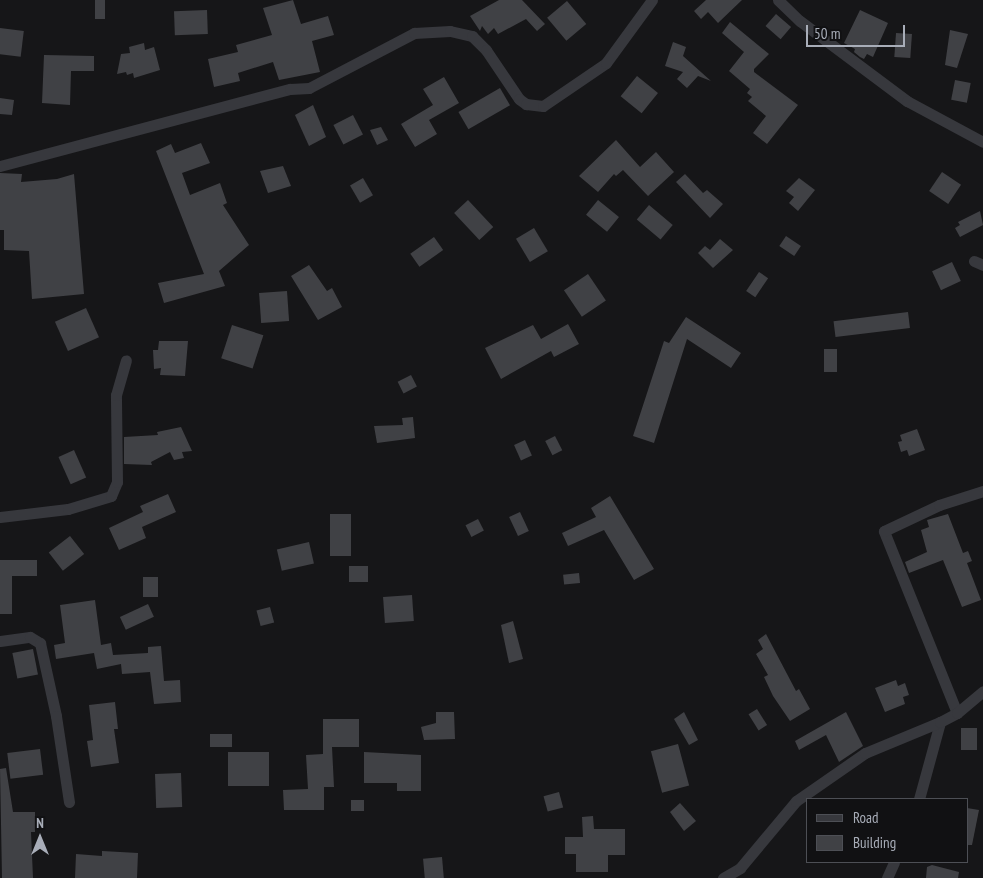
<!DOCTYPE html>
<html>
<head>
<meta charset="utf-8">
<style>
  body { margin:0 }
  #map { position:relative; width:983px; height:878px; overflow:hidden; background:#161618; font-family:"PT Sans Narrow",sans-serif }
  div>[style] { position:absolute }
  .building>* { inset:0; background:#404145; transform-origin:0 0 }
  .minor>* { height:11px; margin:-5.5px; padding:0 5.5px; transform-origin:5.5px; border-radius:5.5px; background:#37383d }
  span { translate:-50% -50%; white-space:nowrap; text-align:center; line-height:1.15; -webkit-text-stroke:5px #111113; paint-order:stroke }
  .legend { position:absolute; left:806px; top:798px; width:162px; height:65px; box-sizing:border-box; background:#111113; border:1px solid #4d4f55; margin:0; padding:6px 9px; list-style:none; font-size:15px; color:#a8adb8 }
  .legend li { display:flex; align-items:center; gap:10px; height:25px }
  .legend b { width:25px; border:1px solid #4d4f55 }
  .north { position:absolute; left:15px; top:813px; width:50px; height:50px; -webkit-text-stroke:4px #111113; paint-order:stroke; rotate:0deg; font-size:14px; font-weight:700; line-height:20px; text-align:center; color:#a8adb8 }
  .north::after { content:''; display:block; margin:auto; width:18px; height:22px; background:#a8adb8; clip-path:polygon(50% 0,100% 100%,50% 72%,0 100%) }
  .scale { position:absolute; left:806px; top:25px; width:99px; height:22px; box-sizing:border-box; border:2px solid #a8adb8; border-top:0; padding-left:6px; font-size:15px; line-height:18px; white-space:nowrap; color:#a8adb8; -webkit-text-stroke:4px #111113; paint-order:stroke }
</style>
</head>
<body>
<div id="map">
  <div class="building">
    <div style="left:95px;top:0;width:10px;height:19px"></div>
    <div style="clip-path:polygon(293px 0,301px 24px,328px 16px,334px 35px,312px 41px,320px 72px,279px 80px,273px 62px,238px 73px,240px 81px,214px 87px,208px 59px,238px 52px,236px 45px,272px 35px,263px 8px)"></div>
    <div style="clip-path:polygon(499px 0,522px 0,545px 24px,537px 31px,526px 19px,498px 34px,494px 28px,488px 34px,482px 26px,480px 31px,470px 16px)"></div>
    <div style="clip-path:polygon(706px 0,742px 0,718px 23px,708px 12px,701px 19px,694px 11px)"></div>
    <div style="left:567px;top:1px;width:30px;height:26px;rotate:50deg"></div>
    <div style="left:207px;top:10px;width:24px;height:33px;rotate:88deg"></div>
    <div style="clip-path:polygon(860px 10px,888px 23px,873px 57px,867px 54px,864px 59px,860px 57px,854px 52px,855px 49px,844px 43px)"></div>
    <div style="left:776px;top:14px;width:20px;height:16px;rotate:41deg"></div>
    <div style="clip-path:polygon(730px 22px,769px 54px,754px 69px,754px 72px,798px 105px,767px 144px,753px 133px,766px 116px,748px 101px,752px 97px,747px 93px,750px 89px,729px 71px,744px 52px,722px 33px)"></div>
    <div style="left:0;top:28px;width:24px;height:26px;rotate:7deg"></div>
    <div style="clip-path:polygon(950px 30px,968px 34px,957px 68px,945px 65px)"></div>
    <div style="left:896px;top:33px;width:16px;height:24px;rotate:4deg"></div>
    <div style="clip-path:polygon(673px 42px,686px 47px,683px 56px,711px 81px,698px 76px,687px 88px,677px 79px,683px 72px,665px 66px)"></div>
    <div style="clip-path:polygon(144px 43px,145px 50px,154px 47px,160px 70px,134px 78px,133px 73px,127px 75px,126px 72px,117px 74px,121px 54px,130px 53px,129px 47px)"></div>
    <div style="clip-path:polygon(44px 55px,94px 56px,94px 71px,71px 71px,70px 105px,42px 103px)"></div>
    <div style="left:637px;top:76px;width:27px;height:26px;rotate:39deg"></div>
    <div style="clip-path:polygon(444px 77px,459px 103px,429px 120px,437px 134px,415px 147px,401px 124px,433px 105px,423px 89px)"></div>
    <div style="left:955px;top:80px;width:16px;height:20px;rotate:11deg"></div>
    <div style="left:500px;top:88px;width:20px;height:48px;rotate:60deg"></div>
    <div style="clip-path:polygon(0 98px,14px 100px,12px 115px,0 114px)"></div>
    <div style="clip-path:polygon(313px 105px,326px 137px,309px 146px,295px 115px)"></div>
    <div style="left:353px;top:115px;width:22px;height:22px;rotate:63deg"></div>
    <div style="clip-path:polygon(381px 127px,388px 140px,377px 145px,370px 130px)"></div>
    <div style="clip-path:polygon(616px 140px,640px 167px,656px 152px,674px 172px,648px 196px,623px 170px,616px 176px,614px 174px,598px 192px,579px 176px)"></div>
    <div style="clip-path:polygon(201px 143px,210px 163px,182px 173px,190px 195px,220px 183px,227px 203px,223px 205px,249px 245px,219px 271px,225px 286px,164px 303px,158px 283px,204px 274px,156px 151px,171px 144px,175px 153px)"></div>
    <div style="clip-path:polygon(283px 166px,291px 186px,268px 193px,260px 171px)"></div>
    <div style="left:942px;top:172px;width:23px;height:23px;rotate:34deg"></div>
    <div style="clip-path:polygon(0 173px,22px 174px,21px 182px,57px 179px,74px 174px,84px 294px,32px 299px,29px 251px,4px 250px,4px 230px,0 230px)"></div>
    <div style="clip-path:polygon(685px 174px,703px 193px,707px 190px,723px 204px,710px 218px,676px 182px)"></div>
    <div style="left:363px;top:178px;width:20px;height:15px;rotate:60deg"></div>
    <div style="clip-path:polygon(799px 178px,815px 190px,798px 211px,789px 203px,794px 197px,786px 191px)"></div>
    <div style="left:468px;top:200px;width:37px;height:19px;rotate:47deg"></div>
    <div style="left:598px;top:200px;width:27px;height:19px;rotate:39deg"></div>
    <div style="left:649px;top:205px;width:31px;height:19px;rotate:40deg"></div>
    <div style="clip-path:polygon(980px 211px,983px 225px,960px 237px,955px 228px,960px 225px,958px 222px)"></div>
    <div style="left:534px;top:228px;width:27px;height:21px;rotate:59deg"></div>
    <div style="left:786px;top:236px;width:18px;height:12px;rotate:34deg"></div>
    <div style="left:434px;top:237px;width:16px;height:29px;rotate:55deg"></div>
    <div style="clip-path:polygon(720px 239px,733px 250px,713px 268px,698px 253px,705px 246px,710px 250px)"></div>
    <div style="left:952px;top:262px;width:21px;height:22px;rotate:65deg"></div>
    <div style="clip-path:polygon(309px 265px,327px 291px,332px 288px,342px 307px,318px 320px,291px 276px)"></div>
    <div style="left:759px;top:272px;width:11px;height:23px;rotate:34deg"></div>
    <div style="left:588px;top:274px;width:32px;height:29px;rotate:56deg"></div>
    <div style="left:287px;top:291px;width:30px;height:28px;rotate:86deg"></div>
    <div style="left:86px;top:308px;width:32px;height:34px;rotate:66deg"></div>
    <div style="left:908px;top:312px;width:16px;height:75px;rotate:83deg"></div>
    <div style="clip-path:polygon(686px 317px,741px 353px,731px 368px,687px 339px,654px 443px,633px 436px,664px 341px,669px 343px)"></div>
    <div style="clip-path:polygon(568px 324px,579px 344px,554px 357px,551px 351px,501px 379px,485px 348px,533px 325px,541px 339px)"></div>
    <div style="left:232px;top:325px;width:33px;height:35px;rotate:18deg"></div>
    <div style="clip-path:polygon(159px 341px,188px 341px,185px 376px,160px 375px,161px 368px,154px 369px,153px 350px,158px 350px)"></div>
    <div style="left:824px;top:349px;width:13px;height:23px"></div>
    <div style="left:411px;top:375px;width:13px;height:15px;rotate:63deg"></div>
    <div style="clip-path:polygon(413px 417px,415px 438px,377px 443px,374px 426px,403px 425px,402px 418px)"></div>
    <div style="clip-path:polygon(181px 427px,192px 451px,182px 452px,184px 458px,174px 460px,170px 452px,151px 462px,152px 465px,124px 464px,124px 437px,158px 435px,157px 432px)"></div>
    <div style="clip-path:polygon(917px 429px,925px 450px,909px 456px,907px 450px,901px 452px,898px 442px,902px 441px,900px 435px)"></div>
    <div style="left:555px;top:436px;width:16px;height:11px;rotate:63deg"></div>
    <div style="left:525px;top:440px;width:17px;height:12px;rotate:66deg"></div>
    <div style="left:74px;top:450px;width:30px;height:17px;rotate:66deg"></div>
    <div style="clip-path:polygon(168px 494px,176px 512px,142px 527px,146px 538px,119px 550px,109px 528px,143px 512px,140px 506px)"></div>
    <div style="clip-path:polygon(610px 496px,654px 569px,634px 580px,604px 530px,568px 546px,562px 533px,596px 517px,591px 508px)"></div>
    <div style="left:520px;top:512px;width:21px;height:12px;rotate:65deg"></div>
    <div style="left:330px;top:514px;width:21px;height:42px"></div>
    <div style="clip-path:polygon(948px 514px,963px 553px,968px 551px,972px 561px,967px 563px,981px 600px,962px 607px,943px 560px,909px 573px,905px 562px,927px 552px,921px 530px,929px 527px,927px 520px)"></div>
    <div style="left:478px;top:519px;width:13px;height:14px;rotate:63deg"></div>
    <div style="left:70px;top:536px;width:23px;height:27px;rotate:52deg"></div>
    <div style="left:309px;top:542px;width:22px;height:33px;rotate:77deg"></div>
    <div style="clip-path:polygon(0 560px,37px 560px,37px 576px,12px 576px,12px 614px,0 614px)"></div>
    <div style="left:349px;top:566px;width:19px;height:16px"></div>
    <div style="left:579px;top:573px;width:10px;height:16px;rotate:84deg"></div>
    <div style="left:143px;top:577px;width:15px;height:20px"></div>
    <div style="left:412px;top:595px;width:26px;height:29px;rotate:86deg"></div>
    <div style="clip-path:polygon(95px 600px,101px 645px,111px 643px,113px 655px,148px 653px,148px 647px,161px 646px,164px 681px,180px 680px,181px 702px,154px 704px,150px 672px,122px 674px,121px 664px,97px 669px,94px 653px,56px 659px,54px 645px,65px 643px,60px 605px)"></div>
    <div style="left:148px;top:604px;width:14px;height:31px;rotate:65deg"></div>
    <div style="left:270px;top:607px;width:16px;height:14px;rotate:75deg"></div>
    <div style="clip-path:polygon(513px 621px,523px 659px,509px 663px,501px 625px)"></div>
    <div style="clip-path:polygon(766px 634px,796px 691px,799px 689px,810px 709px,790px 721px,773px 696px,764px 677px,768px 675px,756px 654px,763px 649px,758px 640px)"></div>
    <div style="left:33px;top:649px;width:26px;height:21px;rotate:79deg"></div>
    <div style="clip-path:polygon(896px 680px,898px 686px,905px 683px,909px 695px,903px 697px,905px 704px,885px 712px,875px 688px)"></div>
    <div style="clip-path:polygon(115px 702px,118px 729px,114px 729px,119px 763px,91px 767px,87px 741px,93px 740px,89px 705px)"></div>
    <div style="left:757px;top:709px;width:19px;height:10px;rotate:58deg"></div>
    <div style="clip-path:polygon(436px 712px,454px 712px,455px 739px,424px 740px,421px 727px,436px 723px)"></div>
    <div style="clip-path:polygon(684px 712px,698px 740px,689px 745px,674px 719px)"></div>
    <div style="clip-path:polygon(846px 712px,863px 746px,839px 762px,826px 735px,799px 750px,795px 741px)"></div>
    <div style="clip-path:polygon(323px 719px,359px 719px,359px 747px,332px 747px,334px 787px,324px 787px,324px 810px,284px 810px,283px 790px,308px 789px,306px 755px,323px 754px)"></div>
    <div style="left:961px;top:728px;width:16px;height:22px"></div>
    <div style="left:210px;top:734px;width:22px;height:13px"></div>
    <div style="left:678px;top:744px;width:43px;height:28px;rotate:75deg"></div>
    <div style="left:40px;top:749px;width:26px;height:33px;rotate:83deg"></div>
    <div style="left:228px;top:752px;width:41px;height:34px"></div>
    <div style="clip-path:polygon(364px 752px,421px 755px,421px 791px,397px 791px,397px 783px,364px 783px)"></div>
    <div style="clip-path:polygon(6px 768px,13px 812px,35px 812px,35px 832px,31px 832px,33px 878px,2px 878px,0 769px)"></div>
    <div style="left:181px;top:773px;width:34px;height:26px;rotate:88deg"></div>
    <div style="left:559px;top:792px;width:16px;height:16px;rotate:75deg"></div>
    <div style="left:351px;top:800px;width:13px;height:11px"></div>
    <div style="clip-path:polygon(680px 803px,696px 821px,684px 831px,670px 812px)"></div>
    <div style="clip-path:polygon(967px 808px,979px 810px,972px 845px,967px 845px)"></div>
    <div style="clip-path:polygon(593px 816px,594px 829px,625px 829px,625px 855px,608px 855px,608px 872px,576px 872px,576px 854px,565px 854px,565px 837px,583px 837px,582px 817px)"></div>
    <div style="clip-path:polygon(102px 851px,138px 853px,137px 878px,75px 878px,76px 854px,102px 856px)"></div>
    <div style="left:442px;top:857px;width:21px;height:19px;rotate:85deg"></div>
    <div style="clip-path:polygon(932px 865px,959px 872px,958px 878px,926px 878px,927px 867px)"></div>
  </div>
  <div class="minor">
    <div style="left:778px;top:0;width:30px;rotate:44deg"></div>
    <div style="left:800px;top:21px;width:134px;rotate:36.8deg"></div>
    <div style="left:907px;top:101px;width:86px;rotate:28.3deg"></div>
    <div style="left:0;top:166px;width:300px;rotate:-14.9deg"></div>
    <div style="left:290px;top:89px;width:19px;rotate:-3deg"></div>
    <div style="left:309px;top:88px;width:119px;rotate:-27.6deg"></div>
    <div style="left:414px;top:33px;width:36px;rotate:-3deg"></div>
    <div style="left:450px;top:31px;width:23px;rotate:13deg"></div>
    <div style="left:472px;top:36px;width:20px;rotate:45deg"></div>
    <div style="left:486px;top:50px;width:59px;rotate:56deg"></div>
    <div style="left:519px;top:99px;width:9px;rotate:36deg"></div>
    <div style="left:526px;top:104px;width:17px;rotate:7deg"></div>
    <div style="left:543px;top:106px;width:76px;rotate:-34.3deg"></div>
    <div style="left:606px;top:63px;width:78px;rotate:-53.9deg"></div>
    <div style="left:974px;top:261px;width:10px;rotate:24deg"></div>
    <div style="left:0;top:517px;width:68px;rotate:-6.7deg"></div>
    <div style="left:68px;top:509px;width:45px;rotate:-16.8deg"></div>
    <div style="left:111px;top:496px;width:15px;rotate:-67deg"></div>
    <div style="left:117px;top:482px;width:87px;rotate:-90.7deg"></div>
    <div style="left:116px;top:395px;width:36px;rotate:-74deg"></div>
    <div style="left:0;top:641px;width:30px;rotate:-8deg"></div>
    <div style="left:30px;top:637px;width:12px;rotate:31deg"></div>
    <div style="left:40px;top:643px;width:75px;rotate:77.6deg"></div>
    <div style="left:56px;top:716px;width:87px;rotate:81.4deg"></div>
    <div style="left:957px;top:713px;width:196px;rotate:-111.9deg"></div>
    <div style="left:884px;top:531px;width:61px;rotate:-25.3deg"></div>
    <div style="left:939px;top:505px;width:46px;rotate:-17.7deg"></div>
    <div style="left:919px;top:799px;width:80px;rotate:-74.7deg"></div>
    <div style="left:723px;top:878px;width:20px;rotate:-30deg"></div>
    <div style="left:740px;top:868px;width:87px;rotate:-50.1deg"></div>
    <div style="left:796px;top:801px;width:84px;rotate:-34.8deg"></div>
    <div style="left:865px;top:753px;width:81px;rotate:-22.5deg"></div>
    <div style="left:940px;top:722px;width:19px;rotate:-28deg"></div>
    <div style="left:957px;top:713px;width:34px;rotate:-40deg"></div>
    <div style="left:887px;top:878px;width:17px;rotate:-66deg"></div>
  </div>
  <ul class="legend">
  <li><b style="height:6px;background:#37383d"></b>Road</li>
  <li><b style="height:14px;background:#404145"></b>Building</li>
  </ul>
  <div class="north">N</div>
  <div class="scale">50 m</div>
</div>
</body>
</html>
